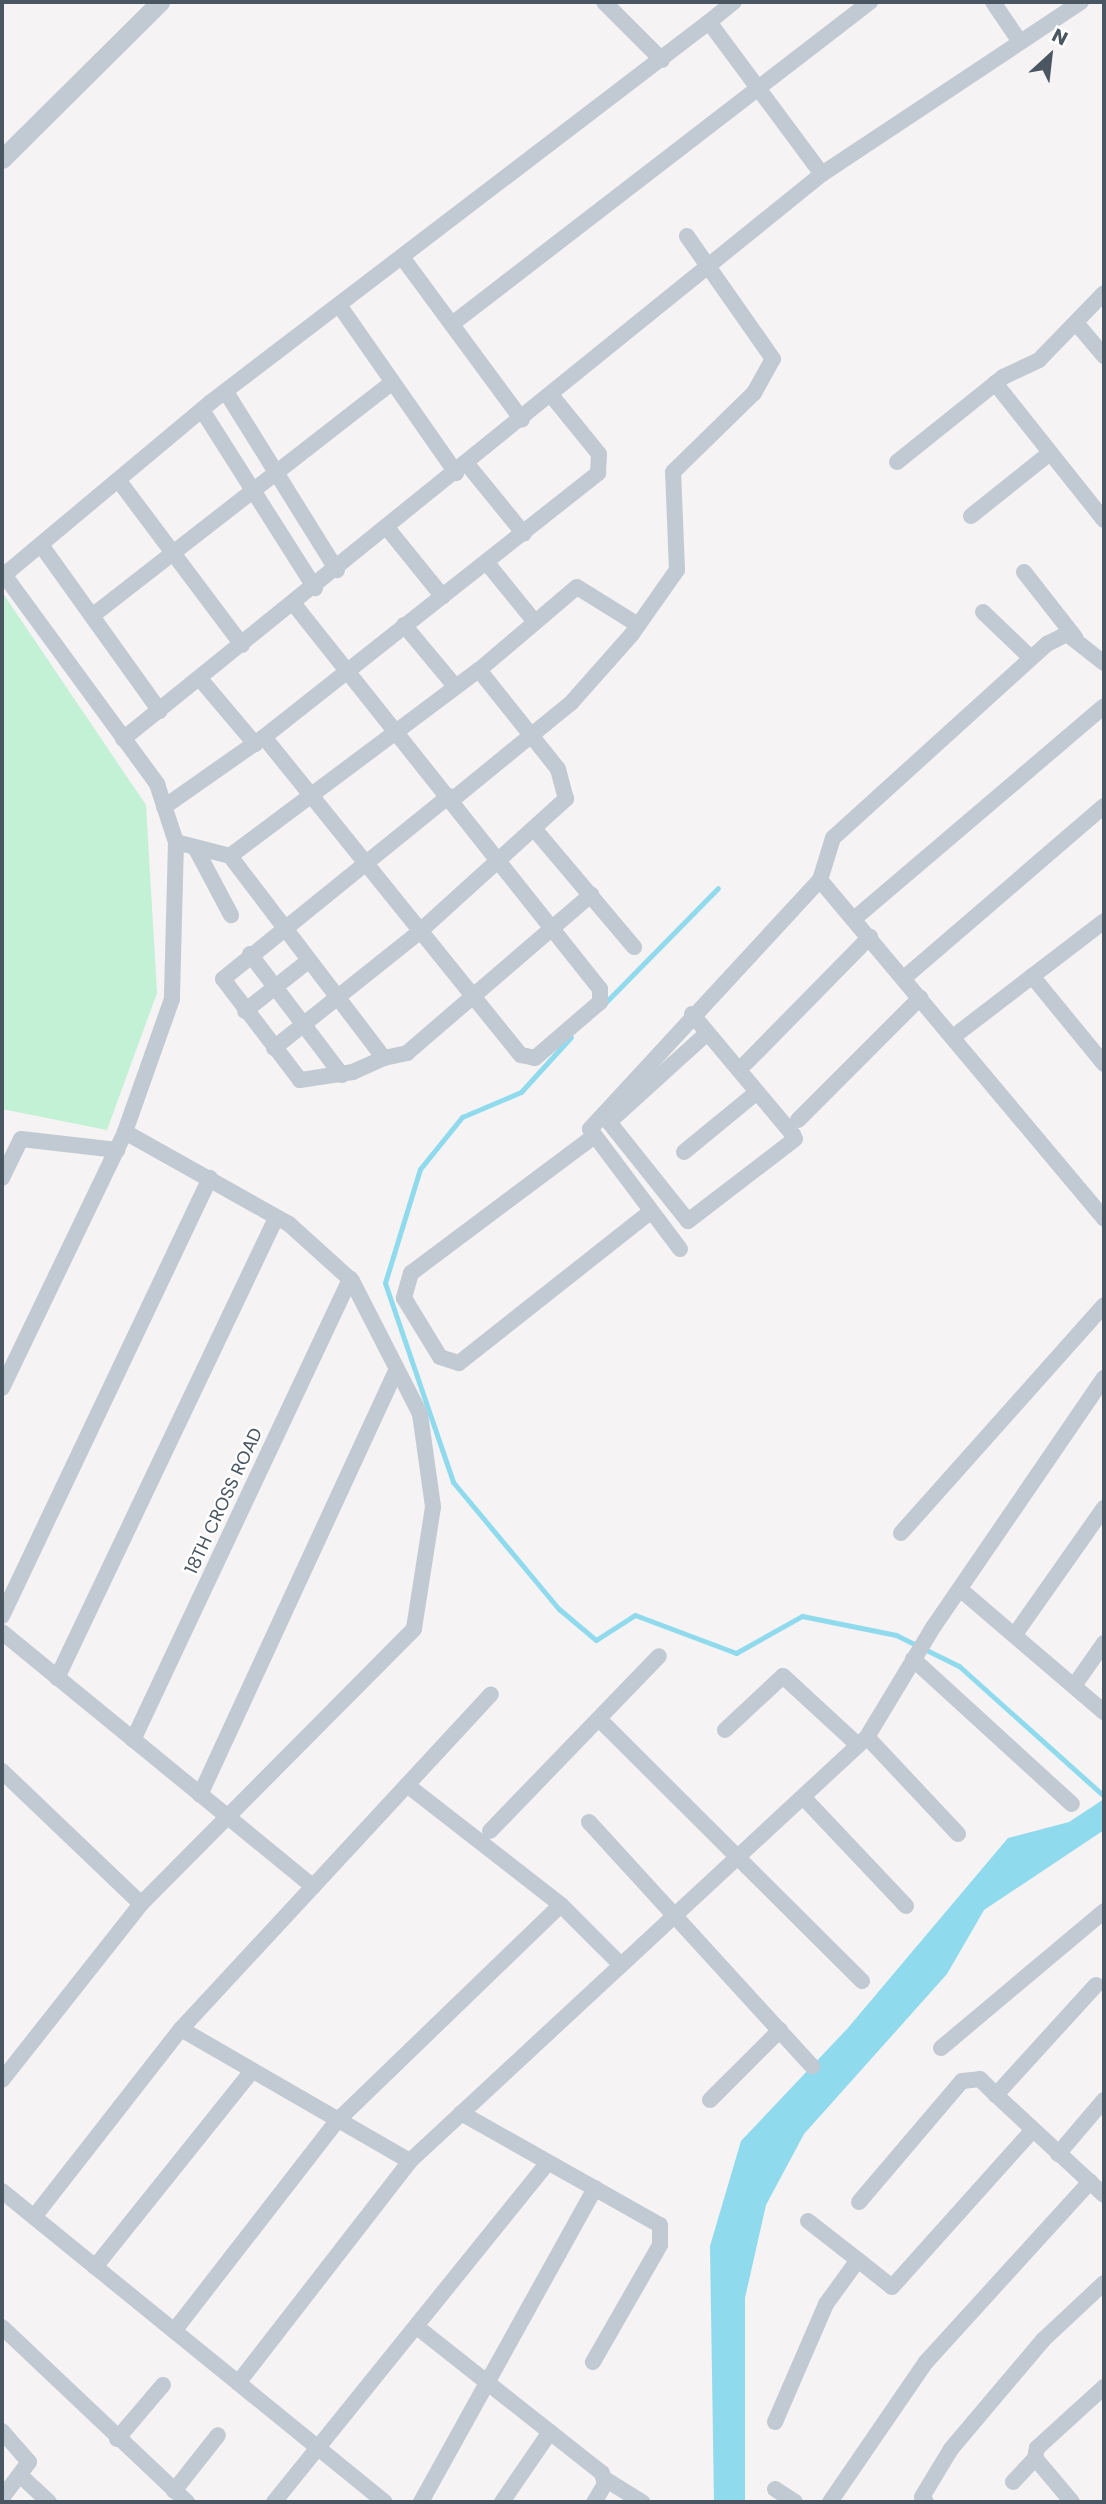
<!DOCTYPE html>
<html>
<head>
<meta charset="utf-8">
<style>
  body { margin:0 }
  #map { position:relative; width:1106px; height:2504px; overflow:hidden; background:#f5f3f3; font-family:Poppins,sans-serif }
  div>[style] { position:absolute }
  .green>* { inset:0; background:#c3f1d5 }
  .water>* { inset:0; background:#90daee }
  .stream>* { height:5px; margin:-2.5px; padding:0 2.5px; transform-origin:2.5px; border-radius:2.5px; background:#90daee }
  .minor>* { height:16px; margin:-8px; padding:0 8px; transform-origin:8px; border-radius:8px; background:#c1cad2 }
  .tertiary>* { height:19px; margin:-9.5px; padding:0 9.5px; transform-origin:9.5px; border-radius:9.5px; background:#c1cad2 }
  span { translate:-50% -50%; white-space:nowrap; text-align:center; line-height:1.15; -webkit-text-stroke:5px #fff; paint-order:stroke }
  .street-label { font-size:18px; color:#4a5661 }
  .frame { position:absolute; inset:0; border:4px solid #4a5661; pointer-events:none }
  .north { position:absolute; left:1015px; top:21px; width:70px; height:70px; -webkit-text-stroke:5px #fff; paint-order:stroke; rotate:27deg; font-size:19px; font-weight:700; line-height:28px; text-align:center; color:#4a5661 }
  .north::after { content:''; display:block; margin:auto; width:24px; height:32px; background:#4a5661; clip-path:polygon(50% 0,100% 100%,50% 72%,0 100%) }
</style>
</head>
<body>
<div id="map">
  <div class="green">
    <div style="clip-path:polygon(2px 592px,146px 805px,157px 993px,107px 1130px,2px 1109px)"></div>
  </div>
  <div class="water">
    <div style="clip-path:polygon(1104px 1799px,1104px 1830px,984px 1910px,947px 1974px,804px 2134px,766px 2205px,745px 2298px,745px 2502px,714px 2502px,710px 2246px,741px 2141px,847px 2029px,1008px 1838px,1069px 1822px)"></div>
  </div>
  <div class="stream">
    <div style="left:605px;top:1003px;width:161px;rotate:-45.5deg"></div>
    <div style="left:571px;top:1037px;width:74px;rotate:132.3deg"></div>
    <div style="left:521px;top:1092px;width:64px;rotate:157deg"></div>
    <div style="left:462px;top:1117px;width:67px;rotate:128.9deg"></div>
    <div style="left:420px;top:1169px;width:119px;rotate:107.1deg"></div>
    <div style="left:385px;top:1283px;width:210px;rotate:71.1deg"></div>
    <div style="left:453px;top:1482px;width:165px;rotate:50.2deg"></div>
    <div style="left:559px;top:1609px;width:48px;rotate:40deg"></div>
    <div style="left:596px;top:1640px;width:46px;rotate:-32.7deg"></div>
    <div style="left:635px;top:1615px;width:108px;rotate:20.6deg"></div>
    <div style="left:736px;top:1653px;width:76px;rotate:-29.3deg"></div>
    <div style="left:802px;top:1616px;width:96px;rotate:11.4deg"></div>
    <div style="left:896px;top:1635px;width:70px;rotate:26.2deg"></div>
    <div style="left:959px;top:1666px;width:195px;rotate:41.9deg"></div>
  </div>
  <div class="minor">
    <div style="left:604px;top:2px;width:82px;rotate:45deg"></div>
    <div style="left:993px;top:2px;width:45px;rotate:56deg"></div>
    <div style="left:709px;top:22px;width:32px;rotate:-39deg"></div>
    <div style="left:402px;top:257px;width:202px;rotate:53.6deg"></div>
    <div style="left:339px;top:305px;width:205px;rotate:55.1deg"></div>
    <div style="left:452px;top:324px;width:528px;rotate:-37.61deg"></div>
    <div style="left:1077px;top:324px;width:42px;rotate:49.8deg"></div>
    <div style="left:995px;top:383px;width:175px;rotate:51.5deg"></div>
    <div style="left:226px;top:392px;width:210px;rotate:58.1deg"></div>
    <div style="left:202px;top:410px;width:211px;rotate:57.6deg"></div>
    <div style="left:897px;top:462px;width:136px;rotate:-38.7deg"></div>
    <div style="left:1003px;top:377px;width:40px;rotate:-25deg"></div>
    <div style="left:1039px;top:360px;width:93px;rotate:-45.9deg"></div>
    <div style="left:467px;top:464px;width:90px;rotate:50.8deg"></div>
    <div style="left:119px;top:481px;width:205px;rotate:53.1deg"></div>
    <div style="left:971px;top:516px;width:101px;rotate:-38.6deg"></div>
    <div style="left:388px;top:529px;width:87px;rotate:51deg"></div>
    <div style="left:41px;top:545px;width:204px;rotate:54.4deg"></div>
    <div style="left:487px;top:563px;width:76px;rotate:50.9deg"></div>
    <div style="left:2px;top:572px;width:263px;rotate:53.8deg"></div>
    <div style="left:157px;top:784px;width:61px;rotate:71.9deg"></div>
    <div style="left:176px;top:842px;width:157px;rotate:91.5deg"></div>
    <div style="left:172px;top:999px;width:141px;rotate:109.5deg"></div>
    <div style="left:125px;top:1132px;width:188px;rotate:29.3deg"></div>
    <div style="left:289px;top:1224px;width:85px;rotate:42.1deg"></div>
    <div style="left:352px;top:1281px;width:149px;rotate:62.9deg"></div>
    <div style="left:420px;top:1414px;width:94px;rotate:82deg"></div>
    <div style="left:433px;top:1507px;width:123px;rotate:98.9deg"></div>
    <div style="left:414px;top:1629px;width:387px;rotate:134.8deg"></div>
    <div style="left:141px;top:1904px;width:224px;rotate:128.3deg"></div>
    <div style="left:1024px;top:572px;width:83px;rotate:51.9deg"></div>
    <div style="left:4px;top:575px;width:270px;rotate:-39.9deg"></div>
    <div style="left:211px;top:402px;width:626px;rotate:-37.35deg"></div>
    <div style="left:709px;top:22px;width:189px;rotate:53.4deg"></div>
    <div style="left:983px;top:612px;width:66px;rotate:43.8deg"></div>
    <div style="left:92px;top:616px;width:381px;rotate:-37.9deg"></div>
    <div style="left:404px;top:625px;width:78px;rotate:50.2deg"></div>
    <div style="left:201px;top:680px;width:84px;rotate:49.8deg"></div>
    <div style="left:264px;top:737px;width:409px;rotate:51.1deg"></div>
    <div style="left:521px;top:1055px;width:14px;rotate:12deg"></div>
    <div style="left:535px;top:1058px;width:86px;rotate:-40.7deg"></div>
    <div style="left:600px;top:1002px;width:13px;rotate:-90deg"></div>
    <div style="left:600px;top:989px;width:490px;rotate:-128.5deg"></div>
    <div style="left:123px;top:739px;width:899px;rotate:-38.95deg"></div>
    <div style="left:822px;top:174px;width:311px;rotate:-33.6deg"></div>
    <div style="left:452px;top:800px;width:154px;rotate:-39.2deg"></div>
    <div style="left:571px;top:703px;width:92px;rotate:-48.5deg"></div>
    <div style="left:632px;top:634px;width:78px;rotate:-54.9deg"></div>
    <div style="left:677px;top:570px;width:98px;rotate:-92.3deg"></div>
    <div style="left:673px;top:472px;width:113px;rotate:-44.3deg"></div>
    <div style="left:754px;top:393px;width:39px;rotate:-61deg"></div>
    <div style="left:773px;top:359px;width:150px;rotate:-125deg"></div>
    <div style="left:164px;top:807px;width:122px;rotate:-35deg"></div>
    <div style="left:264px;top:737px;width:426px;rotate:-38.3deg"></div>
    <div style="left:598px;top:473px;width:19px;rotate:-87deg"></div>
    <div style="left:599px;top:454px;width:76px;rotate:-129.1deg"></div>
    <div style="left:536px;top:831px;width:152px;rotate:49.8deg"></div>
    <div style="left:176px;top:842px;width:56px;rotate:14.5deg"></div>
    <div style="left:230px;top:856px;width:311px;rotate:-36.8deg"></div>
    <div style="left:479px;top:670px;width:128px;rotate:-40.3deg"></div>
    <div style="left:577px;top:587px;width:72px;rotate:31.9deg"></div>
    <div style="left:196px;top:849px;width:75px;rotate:62.1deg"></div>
    <div style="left:230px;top:856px;width:254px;rotate:52.7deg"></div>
    <div style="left:384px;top:1058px;width:24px;rotate:-12deg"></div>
    <div style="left:407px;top:1053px;width:243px;rotate:-40.7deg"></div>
    <div style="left:820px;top:880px;width:44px;rotate:-72.8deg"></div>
    <div style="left:833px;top:838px;width:289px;rotate:-42.2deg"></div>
    <div style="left:1047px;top:644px;width:22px;rotate:-27deg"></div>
    <div style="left:1067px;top:634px;width:47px;rotate:38.1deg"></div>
    <div style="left:854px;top:919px;width:328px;rotate:-40.4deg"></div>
    <div style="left:250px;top:954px;width:152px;rotate:52.8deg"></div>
    <div style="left:1032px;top:976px;width:114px;rotate:50.7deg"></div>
    <div style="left:904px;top:978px;width:264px;rotate:-40.7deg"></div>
    <div style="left:245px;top:1011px;width:79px;rotate:-38.3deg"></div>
    <div style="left:692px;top:1014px;width:158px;rotate:50.1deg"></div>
    <div style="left:793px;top:1135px;width:4px;rotate:63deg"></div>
    <div style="left:795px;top:1139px;width:135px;rotate:142.5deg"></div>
    <div style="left:688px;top:1221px;width:127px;rotate:-128.6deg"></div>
    <div style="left:609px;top:1122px;width:132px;rotate:-42.2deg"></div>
    <div style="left:953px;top:1037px;width:190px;rotate:-37.5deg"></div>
    <div style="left:274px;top:1048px;width:184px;rotate:-38.6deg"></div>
    <div style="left:418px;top:933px;width:200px;rotate:-42.2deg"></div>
    <div style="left:566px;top:799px;width:31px;rotate:-105deg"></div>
    <div style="left:558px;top:769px;width:127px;rotate:-128.6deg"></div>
    <div style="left:384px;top:1058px;width:34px;rotate:156deg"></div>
    <div style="left:353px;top:1072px;width:54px;rotate:171.4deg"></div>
    <div style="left:300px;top:1080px;width:127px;rotate:-127.3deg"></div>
    <div style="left:223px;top:979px;width:291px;rotate:-39deg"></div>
    <div style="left:746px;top:1063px;width:177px;rotate:-45.5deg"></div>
    <div style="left:798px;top:1120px;width:173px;rotate:-45deg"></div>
    <div style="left:593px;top:1137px;width:227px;rotate:143.2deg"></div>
    <div style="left:411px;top:1273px;width:26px;rotate:106deg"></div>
    <div style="left:404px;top:1298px;width:69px;rotate:58.6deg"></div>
    <div style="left:440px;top:1357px;width:20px;rotate:18deg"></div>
    <div style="left:459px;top:1363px;width:242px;rotate:-38.3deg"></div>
    <div style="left:684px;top:1152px;width:94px;rotate:-39.4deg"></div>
    <div style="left:2px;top:1178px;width:43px;rotate:-64deg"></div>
    <div style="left:21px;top:1139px;width:97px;rotate:6.5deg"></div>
    <div style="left:680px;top:1249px;width:150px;rotate:-126.9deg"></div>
    <div style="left:590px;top:1129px;width:339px;rotate:-47.3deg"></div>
    <div style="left:820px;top:880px;width:442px;rotate:50deg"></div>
    <div style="left:2px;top:1388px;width:284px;rotate:-64.3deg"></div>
    <div style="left:901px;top:1533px;width:305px;rotate:-48.3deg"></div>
    <div style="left:961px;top:1590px;width:188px;rotate:40.5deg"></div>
    <div style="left:2px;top:1616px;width:485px;rotate:-64.6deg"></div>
    <div style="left:2px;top:1632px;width:402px;rotate:39.3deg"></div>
    <div style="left:1016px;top:1633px;width:153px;rotate:-54.9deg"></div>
    <div style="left:913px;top:1659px;width:215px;rotate:42.4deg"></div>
    <div style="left:57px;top:1678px;width:509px;rotate:-64.54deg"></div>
    <div style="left:1076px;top:1683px;width:49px;rotate:-55deg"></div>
    <div style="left:600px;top:1720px;width:370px;rotate:44.9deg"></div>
    <div style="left:725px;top:1730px;width:79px;rotate:-43deg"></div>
    <div style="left:783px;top:1676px;width:102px;rotate:42.6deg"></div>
    <div style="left:867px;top:1737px;width:133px;rotate:46.8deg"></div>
    <div style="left:133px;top:1740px;width:510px;rotate:-64.79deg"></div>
    <div style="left:2px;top:1771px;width:192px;rotate:43.7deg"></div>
    <div style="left:407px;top:1785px;width:195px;rotate:37.9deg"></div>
    <div style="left:561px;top:1905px;width:85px;rotate:45deg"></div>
    <div style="left:200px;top:1795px;width:469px;rotate:-65.2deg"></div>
    <div style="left:803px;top:1797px;width:150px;rotate:46.6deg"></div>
    <div style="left:589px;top:1822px;width:331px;rotate:47.6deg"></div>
    <div style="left:490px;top:1831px;width:243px;rotate:-46deg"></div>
    <div style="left:1096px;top:1985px;width:149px;rotate:132.3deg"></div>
    <div style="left:996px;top:2095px;width:147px;rotate:42.8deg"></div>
    <div style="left:181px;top:2029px;width:264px;rotate:30deg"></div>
    <div style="left:941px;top:2048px;width:213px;rotate:-40deg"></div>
    <div style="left:710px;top:2100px;width:99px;rotate:-45deg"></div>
    <div style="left:461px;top:2113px;width:228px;rotate:29.4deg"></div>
    <div style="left:660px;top:2225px;width:20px;rotate:90deg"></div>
    <div style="left:660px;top:2245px;width:135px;rotate:119.8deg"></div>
    <div style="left:1058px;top:2154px;width:71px;rotate:-49.6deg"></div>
    <div style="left:2px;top:2191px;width:493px;rotate:39.1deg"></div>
    <div style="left:859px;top:2202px;width:159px;rotate:-49.6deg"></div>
    <div style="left:962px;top:2081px;width:18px;rotate:-6deg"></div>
    <div style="left:980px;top:2079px;width:23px;rotate:45deg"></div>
    <div style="left:34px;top:2217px;width:239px;rotate:-52deg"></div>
    <div style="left:181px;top:2029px;width:456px;rotate:-47.2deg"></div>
    <div style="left:808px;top:2221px;width:63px;rotate:38deg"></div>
    <div style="left:95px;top:2267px;width:251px;rotate:-51.3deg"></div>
    <div style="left:2px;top:2327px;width:255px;rotate:43.4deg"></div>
    <div style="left:417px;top:2327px;width:236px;rotate:38.3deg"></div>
    <div style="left:602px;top:2473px;width:11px;rotate:75deg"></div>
    <div style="left:605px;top:2484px;width:21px;rotate:121deg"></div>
    <div style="left:174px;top:2331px;width:266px;rotate:-52.2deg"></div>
    <div style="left:337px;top:2121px;width:311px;rotate:-44deg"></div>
    <div style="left:238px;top:2383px;width:281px;rotate:-52.2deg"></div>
    <div style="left:410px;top:2161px;width:623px;rotate:-42.85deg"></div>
    <div style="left:867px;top:1737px;width:130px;rotate:-58.9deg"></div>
    <div style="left:934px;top:1626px;width:301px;rotate:-55.6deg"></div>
    <div style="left:775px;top:2422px;width:129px;rotate:-66.6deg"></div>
    <div style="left:826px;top:2304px;width:54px;rotate:-54deg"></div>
    <div style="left:858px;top:2260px;width:43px;rotate:38.5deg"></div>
    <div style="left:892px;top:2287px;width:210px;rotate:-48.1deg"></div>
    <div style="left:2px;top:2431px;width:41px;rotate:48.9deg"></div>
    <div style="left:29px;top:2462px;width:45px;rotate:126.9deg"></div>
    <div style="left:117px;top:2439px;width:71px;rotate:-49.6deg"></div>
    <div style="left:21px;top:2476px;width:38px;rotate:43deg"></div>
    <div style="left:605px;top:2479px;width:44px;rotate:31.9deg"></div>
    <div style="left:1013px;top:2482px;width:33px;rotate:-47deg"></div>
    <div style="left:775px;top:2489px;width:24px;rotate:33deg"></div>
    <div style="left:174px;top:2491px;width:71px;rotate:-51.8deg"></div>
    <div style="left:274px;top:2502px;width:434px;rotate:-51.1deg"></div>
    <div style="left:421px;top:2502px;width:359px;rotate:-61deg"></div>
    <div style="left:502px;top:2502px;width:85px;rotate:-55.6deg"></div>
    <div style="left:830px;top:2502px;width:170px;rotate:-55.6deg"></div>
    <div style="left:926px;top:2362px;width:244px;rotate:-47.7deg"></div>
    <div style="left:926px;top:2502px;width:6px;rotate:-129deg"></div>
    <div style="left:922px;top:2497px;width:56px;rotate:-58.9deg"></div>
    <div style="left:951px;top:2449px;width:143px;rotate:-49.8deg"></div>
    <div style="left:1043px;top:2340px;width:83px;rotate:-43.1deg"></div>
    <div style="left:1072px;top:2502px;width:57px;rotate:-130.1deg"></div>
    <div style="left:1035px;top:2458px;width:10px;rotate:-79deg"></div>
    <div style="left:1037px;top:2448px;width:91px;rotate:-42.3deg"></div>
  </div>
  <div class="tertiary">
    <div style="left:2px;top:159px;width:223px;rotate:-44.8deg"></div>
  </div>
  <div class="street-label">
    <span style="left:224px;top:1501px;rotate:-65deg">18TH CROSS ROAD</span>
  </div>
  <div class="frame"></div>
  <div class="north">N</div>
</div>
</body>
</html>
